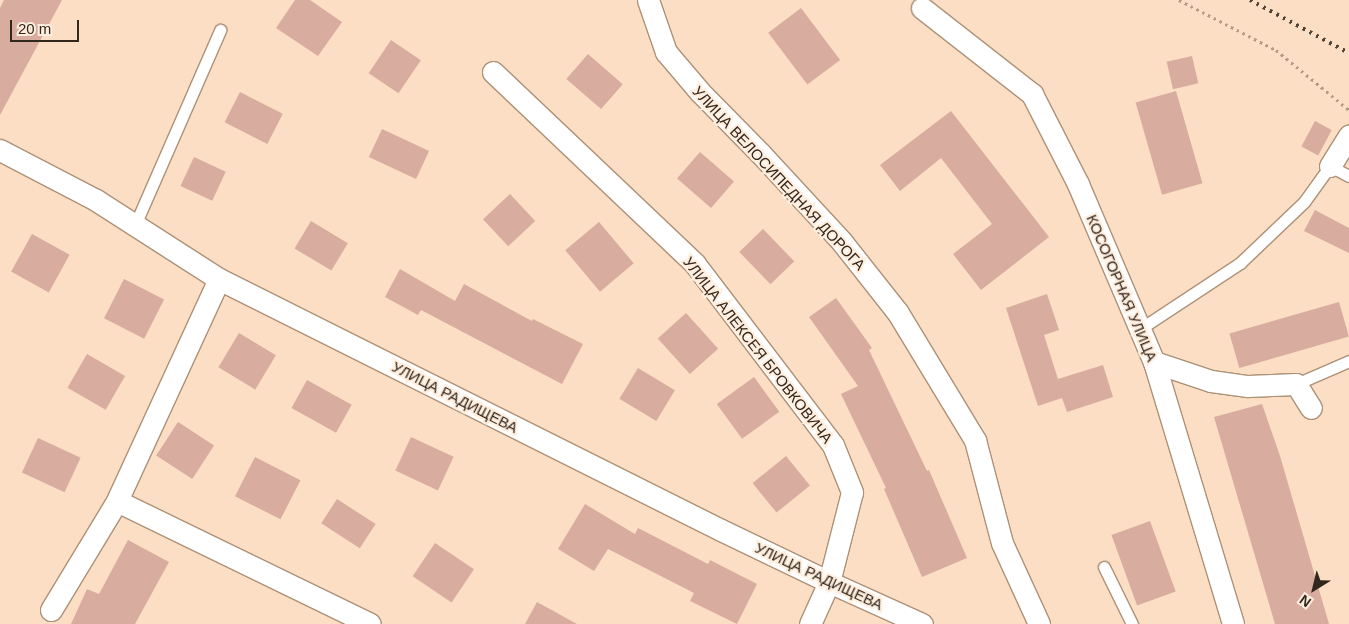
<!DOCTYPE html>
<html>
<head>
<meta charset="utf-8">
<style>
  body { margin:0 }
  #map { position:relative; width:1349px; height:624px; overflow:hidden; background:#fbdec3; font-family:Arial,sans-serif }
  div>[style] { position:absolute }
  .building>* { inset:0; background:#d8ac9f; transform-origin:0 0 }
  .path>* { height:3px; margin-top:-1.5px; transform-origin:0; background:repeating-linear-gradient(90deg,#b29c87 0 2.5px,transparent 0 6.5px) }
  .roads { filter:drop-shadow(1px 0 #ac9178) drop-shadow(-1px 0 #ac9178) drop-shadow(0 1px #ac9178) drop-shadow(0 -1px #ac9178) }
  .lane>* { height:11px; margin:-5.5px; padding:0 5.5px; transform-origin:5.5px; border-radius:5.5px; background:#fff }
  .street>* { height:21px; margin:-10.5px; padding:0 10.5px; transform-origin:10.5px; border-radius:10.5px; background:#fff }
  .rail>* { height:4px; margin-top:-2px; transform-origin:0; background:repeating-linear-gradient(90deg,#514337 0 2.5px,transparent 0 7.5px) }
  span { translate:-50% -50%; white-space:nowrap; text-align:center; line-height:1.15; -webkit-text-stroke:4.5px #ffeede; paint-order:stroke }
  .street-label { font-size:15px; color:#32271d }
  .north { position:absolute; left:1289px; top:564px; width:50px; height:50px; -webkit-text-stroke:4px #ffeede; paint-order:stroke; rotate:216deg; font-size:14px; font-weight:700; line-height:20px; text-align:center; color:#32271d }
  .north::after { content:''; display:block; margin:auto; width:18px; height:22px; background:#32271d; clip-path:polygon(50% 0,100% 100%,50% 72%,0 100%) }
  .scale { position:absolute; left:10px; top:20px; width:69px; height:22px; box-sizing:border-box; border:2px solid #32271d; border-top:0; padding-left:6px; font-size:15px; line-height:18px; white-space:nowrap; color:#32271d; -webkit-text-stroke:4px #ffeede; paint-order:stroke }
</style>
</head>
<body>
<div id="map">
  <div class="building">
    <div style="clip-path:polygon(4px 0,62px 0,0 115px,0 8px)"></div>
    <div style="clip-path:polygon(295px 0,310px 0,342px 22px,318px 56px,276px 28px)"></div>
    <div style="left:801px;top:8px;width:65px;height:41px;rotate:53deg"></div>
    <div style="left:391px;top:40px;width:36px;height:40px;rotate:34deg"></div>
    <div style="left:588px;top:54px;width:46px;height:33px;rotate:41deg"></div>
    <div style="left:1192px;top:56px;width:28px;height:26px;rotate:77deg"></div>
    <div style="left:1176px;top:91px;width:96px;height:42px;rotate:74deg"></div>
    <div style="left:240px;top:92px;width:48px;height:34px;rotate:27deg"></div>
    <div style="clip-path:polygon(951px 111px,1049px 237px,981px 290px,953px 254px,992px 224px,941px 158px,900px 191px,880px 165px)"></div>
    <div style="left:1315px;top:121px;width:19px;height:29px;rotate:28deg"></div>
    <div style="left:382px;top:129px;width:52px;height:31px;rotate:25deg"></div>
    <div style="left:700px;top:152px;width:45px;height:35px;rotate:41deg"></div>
    <div style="left:194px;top:157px;width:35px;height:32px;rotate:25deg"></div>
    <div style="left:510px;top:194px;width:37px;height:37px;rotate:47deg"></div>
    <div style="clip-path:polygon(1315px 210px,1349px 228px,1349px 253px,1304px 231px)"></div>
    <div style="left:311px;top:221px;width:43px;height:32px;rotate:31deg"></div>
    <div style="left:599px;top:222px;width:54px;height:44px;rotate:50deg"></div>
    <div style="left:763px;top:229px;width:45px;height:33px;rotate:46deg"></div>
    <div style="left:32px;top:234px;width:43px;height:43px;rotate:29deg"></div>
    <div style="clip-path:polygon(400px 269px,455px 301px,464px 284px,532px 321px,533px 319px,583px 344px,562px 384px,421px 310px,418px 315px,385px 297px)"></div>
    <div style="left:124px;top:279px;width:45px;height:44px;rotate:27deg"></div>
    <div style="clip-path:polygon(1047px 294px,1059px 330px,1044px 335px,1058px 379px,1103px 365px,1113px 397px,1067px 412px,1062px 398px,1038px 406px,1006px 308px)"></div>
    <div style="clip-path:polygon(836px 298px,872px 348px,869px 350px,927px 471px,929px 470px,967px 558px,922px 577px,884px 489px,886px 488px,841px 394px,858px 386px,809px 317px)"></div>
    <div style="left:1339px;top:302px;width:36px;height:114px;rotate:74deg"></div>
    <div style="left:686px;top:313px;width:48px;height:38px;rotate:48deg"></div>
    <div style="left:239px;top:333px;width:43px;height:40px;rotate:31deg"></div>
    <div style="left:87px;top:354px;width:44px;height:39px;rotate:30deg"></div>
    <div style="left:638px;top:368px;width:43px;height:36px;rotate:31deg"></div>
    <div style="left:754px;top:377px;width:43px;height:46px;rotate:54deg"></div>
    <div style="left:307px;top:380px;width:51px;height:32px;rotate:29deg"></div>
    <div style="clip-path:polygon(1262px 404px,1280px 456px,1329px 624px,1275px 624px,1214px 417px)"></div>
    <div style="left:178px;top:422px;width:43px;height:40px;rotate:33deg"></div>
    <div style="left:411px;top:437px;width:47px;height:37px;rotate:25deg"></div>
    <div style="left:38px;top:438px;width:47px;height:38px;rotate:25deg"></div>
    <div style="left:786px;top:456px;width:38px;height:43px;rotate:51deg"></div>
    <div style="left:255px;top:457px;width:51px;height:44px;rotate:27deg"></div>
    <div style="left:337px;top:499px;width:46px;height:29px;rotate:33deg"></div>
    <div style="clip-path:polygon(585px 504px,635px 534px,638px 528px,708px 564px,710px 560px,757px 584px,737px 624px,690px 601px,694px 593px,608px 549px,594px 571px,558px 549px)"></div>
    <div style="left:1150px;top:521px;width:75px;height:41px;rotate:70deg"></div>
    <div style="clip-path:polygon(128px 540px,169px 562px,135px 624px,71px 624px,87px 589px,99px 594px)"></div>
    <div style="left:435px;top:543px;width:47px;height:40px;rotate:34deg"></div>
    <div style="clip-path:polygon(537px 602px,577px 624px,525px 624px)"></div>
  </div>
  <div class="path">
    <div style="left:1179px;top:0;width:109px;rotate:27.3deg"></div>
    <div style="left:1276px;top:50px;width:94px;rotate:39.4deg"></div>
  </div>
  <div class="roads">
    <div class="lane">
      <div style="left:135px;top:225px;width:213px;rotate:-66.4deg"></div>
      <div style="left:1140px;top:329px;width:120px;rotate:-33.4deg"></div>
      <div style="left:1240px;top:263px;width:88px;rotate:-43.6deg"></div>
      <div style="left:1304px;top:202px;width:44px;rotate:-54.2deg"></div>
      <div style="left:1330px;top:166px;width:21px;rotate:28deg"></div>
      <div style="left:1296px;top:384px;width:58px;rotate:-23.5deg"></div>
      <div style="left:1104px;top:567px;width:64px;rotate:63.8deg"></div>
    </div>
    <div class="street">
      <div style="left:648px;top:0;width:55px;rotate:70.9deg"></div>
      <div style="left:666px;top:52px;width:52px;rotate:49.6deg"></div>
      <div style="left:700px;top:92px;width:86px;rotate:45.5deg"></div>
      <div style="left:760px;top:153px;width:121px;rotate:47.3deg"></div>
      <div style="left:842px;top:242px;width:90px;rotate:51.7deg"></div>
      <div style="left:898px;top:313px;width:149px;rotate:58.8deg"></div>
      <div style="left:975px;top:440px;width:106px;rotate:75.3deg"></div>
      <div style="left:1002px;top:543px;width:89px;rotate:65.4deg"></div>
      <div style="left:922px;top:8px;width:140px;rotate:38deg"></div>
      <div style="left:1032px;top:94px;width:101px;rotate:62.9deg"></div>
      <div style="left:1078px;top:184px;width:194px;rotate:66.9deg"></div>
      <div style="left:1154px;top:362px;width:274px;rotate:73.2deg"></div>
      <div style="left:493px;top:72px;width:279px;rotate:43.5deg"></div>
      <div style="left:695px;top:264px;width:228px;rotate:52.7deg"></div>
      <div style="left:833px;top:445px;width:51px;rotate:68deg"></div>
      <div style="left:852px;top:492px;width:93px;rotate:104.3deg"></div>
      <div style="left:829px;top:582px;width:46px;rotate:114.3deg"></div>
      <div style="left:0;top:150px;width:108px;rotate:27.5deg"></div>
      <div style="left:96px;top:200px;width:146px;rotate:32.7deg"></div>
      <div style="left:219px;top:279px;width:561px;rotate:26.57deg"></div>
      <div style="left:721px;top:530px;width:120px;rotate:25.7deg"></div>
      <div style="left:829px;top:582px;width:102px;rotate:24.3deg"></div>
      <div style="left:1330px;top:166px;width:36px;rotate:-58deg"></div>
      <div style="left:219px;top:279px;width:244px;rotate:114.7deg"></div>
      <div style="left:117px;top:501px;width:281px;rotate:25.9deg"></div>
      <div style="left:1154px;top:362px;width:60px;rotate:18.4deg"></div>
      <div style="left:1211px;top:381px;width:37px;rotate:8deg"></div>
      <div style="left:1248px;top:386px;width:48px;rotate:-2.4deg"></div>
      <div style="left:1296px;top:384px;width:28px;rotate:58deg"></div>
      <div style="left:51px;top:610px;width:127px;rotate:-58.8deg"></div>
    </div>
  </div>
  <div class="rail">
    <div style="left:1250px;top:0;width:112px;rotate:28.2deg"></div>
  </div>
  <div class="street-label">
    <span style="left:779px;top:178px;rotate:47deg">УЛИЦА ВЕЛОСИПЕДНАЯ ДОРОГА</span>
    <span style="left:1122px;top:288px;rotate:67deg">КОСОГОРНАЯ УЛИЦА</span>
    <span style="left:758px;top:350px;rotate:52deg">УЛИЦА АЛЕКСЕЯ БРОВКОВИЧА</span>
    <span style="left:455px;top:397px;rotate:27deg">УЛИЦА РАДИЩЕВА</span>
    <span style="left:819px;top:576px;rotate:25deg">УЛИЦА РАДИЩЕВА</span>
  </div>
  <div class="north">N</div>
  <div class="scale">20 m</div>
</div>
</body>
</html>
